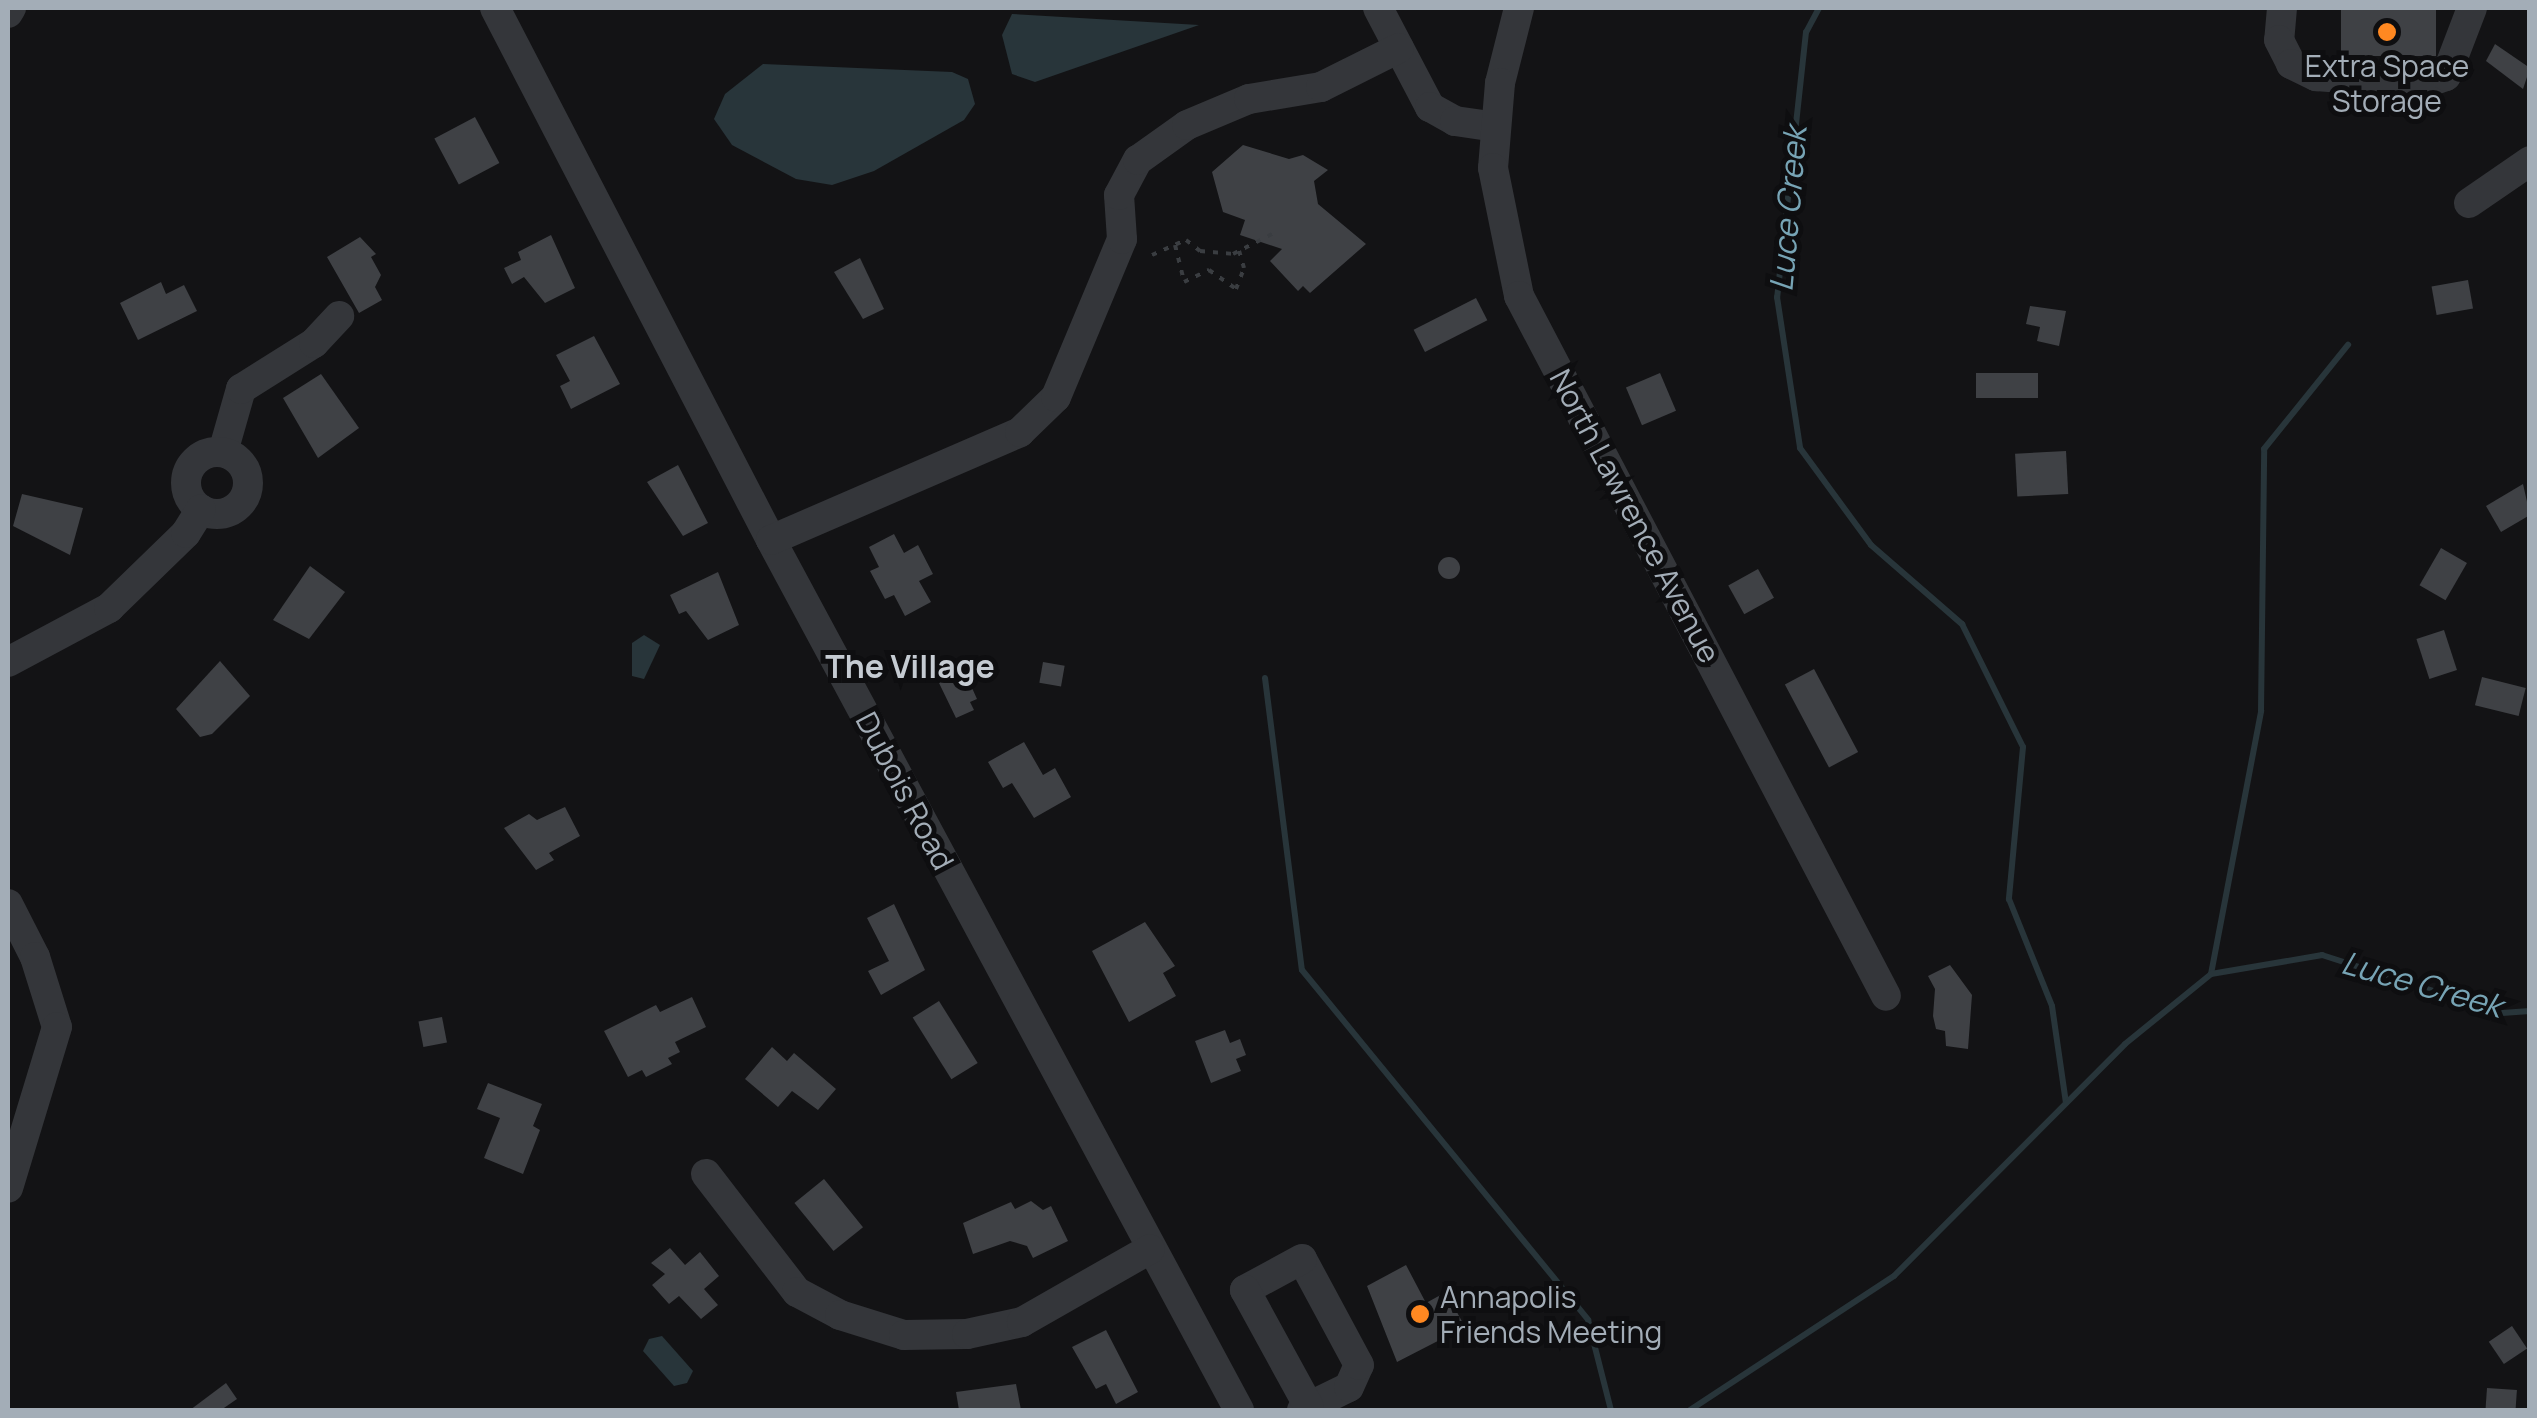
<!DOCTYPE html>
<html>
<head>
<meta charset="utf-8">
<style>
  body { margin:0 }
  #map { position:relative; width:2537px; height:1418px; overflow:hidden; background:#131315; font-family:Manrope,sans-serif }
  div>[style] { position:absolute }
  .water>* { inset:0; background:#28353a }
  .stream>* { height:6px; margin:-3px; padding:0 3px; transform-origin:3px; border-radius:3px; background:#28353a }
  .building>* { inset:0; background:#3f4145; transform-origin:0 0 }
  .round { border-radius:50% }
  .path>* { height:4px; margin-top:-2px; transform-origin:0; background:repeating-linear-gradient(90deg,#3a3d41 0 5px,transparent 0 13px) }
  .minor>* { height:30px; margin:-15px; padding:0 15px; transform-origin:15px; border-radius:15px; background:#34363a }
  .minor>.ring { margin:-15px; padding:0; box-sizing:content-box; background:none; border:30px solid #34363a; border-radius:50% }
  .dots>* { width:28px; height:28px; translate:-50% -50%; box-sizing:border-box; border:5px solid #0e0e10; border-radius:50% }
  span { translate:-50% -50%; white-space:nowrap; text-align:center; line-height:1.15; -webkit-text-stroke:10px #0e0e10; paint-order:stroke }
  .poi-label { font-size:30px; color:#a3adb7 }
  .left { translate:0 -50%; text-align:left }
  .street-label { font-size:30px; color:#a3adb7 }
  .water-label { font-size:32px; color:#77a4b5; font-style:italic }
  .neighbourhood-label { font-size:32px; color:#c5cbd2; font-weight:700 }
  .frame { position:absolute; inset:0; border:10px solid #a3adb7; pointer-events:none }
</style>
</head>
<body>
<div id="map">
  <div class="water">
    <div style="clip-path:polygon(1012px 14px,1199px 25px,1035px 82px,1012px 74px,1002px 35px)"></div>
    <div style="clip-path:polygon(763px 64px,952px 72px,968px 79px,975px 104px,964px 120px,874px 171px,832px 185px,796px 179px,732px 145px,714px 119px,725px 94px)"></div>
    <div style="clip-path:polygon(644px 635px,660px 645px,644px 679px,632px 676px,632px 643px)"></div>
    <div style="clip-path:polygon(662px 1336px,693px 1371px,687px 1383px,674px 1386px,643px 1351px,649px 1339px)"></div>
  </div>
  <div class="stream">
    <div style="left:1819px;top:8px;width:27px;rotate:118deg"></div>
    <div style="left:1806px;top:32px;width:267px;rotate:96.2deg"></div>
    <div style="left:1777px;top:297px;width:153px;rotate:81.3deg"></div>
    <div style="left:1800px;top:448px;width:120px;rotate:53.8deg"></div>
    <div style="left:1871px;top:545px;width:121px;rotate:41deg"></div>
    <div style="left:1962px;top:624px;width:137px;rotate:63.6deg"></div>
    <div style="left:2023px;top:747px;width:153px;rotate:95.3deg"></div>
    <div style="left:2009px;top:899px;width:115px;rotate:68.1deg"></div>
    <div style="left:2052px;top:1006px;width:98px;rotate:81.8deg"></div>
    <div style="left:1265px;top:678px;width:294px;rotate:82.8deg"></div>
    <div style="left:1302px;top:970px;width:452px;rotate:50.7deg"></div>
    <div style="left:1588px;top:1320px;width:93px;rotate:75.7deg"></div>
    <div style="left:2211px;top:974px;width:268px;rotate:-79.2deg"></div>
    <div style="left:2261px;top:711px;width:262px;rotate:-89.3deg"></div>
    <div style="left:2264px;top:449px;width:134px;rotate:-51.1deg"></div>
    <div style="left:1690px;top:1410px;width:244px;rotate:-33.3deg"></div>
    <div style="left:1894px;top:1276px;width:327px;rotate:-45.1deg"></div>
    <div style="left:2125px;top:1044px;width:111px;rotate:-39.1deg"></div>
    <div style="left:2211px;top:974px;width:113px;rotate:-9.7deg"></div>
    <div style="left:2322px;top:955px;width:189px;rotate:17.9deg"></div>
    <div style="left:2502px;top:1013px;width:28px;rotate:-4deg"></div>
  </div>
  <div class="building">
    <div style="left:2341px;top:8px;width:95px;height:48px"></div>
    <div style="clip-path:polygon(2495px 44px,2530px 68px,2523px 89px,2486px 61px)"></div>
    <div style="left:475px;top:117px;width:52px;height:46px;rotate:62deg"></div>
    <div style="clip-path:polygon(1243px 145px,1289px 159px,1303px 155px,1328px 170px,1314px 181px,1318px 204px,1366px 244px,1310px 293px,1303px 286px,1298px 291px,1270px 261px,1282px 249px,1240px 235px,1245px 220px,1223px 212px,1212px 172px)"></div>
    <div style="clip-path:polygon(551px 235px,575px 288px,545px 303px,524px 277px,512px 284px,504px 268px,521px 260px,518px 252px)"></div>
    <div style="clip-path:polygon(360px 237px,376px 254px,371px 257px,381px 275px,375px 287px,382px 300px,359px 313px,327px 257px)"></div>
    <div style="clip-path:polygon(860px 258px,884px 309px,863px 319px,834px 272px)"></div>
    <div style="left:2468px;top:280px;width:29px;height:37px;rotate:80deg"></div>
    <div style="clip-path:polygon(161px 282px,166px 294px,184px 285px,197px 311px,138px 340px,120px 303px)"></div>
    <div style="left:1476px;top:298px;width:25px;height:70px;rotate:63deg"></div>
    <div style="clip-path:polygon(2030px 306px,2066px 311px,2059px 346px,2037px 341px,2040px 327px,2026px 324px)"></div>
    <div style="clip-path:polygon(594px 336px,620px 384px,571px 409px,560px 386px,570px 381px,556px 355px)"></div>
    <div style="left:1660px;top:373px;width:41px;height:37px;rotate:67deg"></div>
    <div style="left:1976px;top:373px;width:62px;height:25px"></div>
    <div style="clip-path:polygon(321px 374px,359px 428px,318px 458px,283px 398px)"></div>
    <div style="left:2066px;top:451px;width:43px;height:51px;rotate:87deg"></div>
    <div style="clip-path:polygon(678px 465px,708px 523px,683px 536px,647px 482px)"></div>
    <div style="clip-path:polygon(2523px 484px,2530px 515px,2501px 532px,2486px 506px)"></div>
    <div style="clip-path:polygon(22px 494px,83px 508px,70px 555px,13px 526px)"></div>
    <div style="clip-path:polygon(894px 534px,904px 553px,918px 545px,933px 574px,919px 581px,931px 602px,905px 616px,894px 595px,885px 599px,870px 571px,879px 567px,869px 547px)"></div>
    <div style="left:2441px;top:548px;width:30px;height:43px;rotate:30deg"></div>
    <div class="round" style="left:1438px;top:557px;width:22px;height:22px"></div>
    <div style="clip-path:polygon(310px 566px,345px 592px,309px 639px,273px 620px)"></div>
    <div style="left:1758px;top:569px;width:33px;height:34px;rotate:61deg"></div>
    <div style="clip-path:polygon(718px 572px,739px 625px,708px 640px,686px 611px,679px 614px,670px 595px)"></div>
    <div style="left:2444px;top:630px;width:42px;height:29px;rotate:72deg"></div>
    <div style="clip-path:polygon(220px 661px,250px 696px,212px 734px,200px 737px,176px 709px)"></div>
    <div style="left:1043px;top:662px;width:22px;height:21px;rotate:10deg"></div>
    <div style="left:1814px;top:669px;width:94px;height:33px;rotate:62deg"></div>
    <div style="clip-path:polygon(964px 670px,977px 699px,970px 702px,974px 710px,956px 718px,939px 683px)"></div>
    <div style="left:2482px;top:677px;width:45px;height:29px;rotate:14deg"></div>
    <div style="clip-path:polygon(1024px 742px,1043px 775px,1055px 768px,1071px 797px,1034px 818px,1012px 783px,1003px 788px,988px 762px)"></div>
    <div style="clip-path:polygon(565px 807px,580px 836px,549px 853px,554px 860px,536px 870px,504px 828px,529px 814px,537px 820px)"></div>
    <div style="clip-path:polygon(894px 904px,925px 970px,881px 995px,868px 971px,889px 961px,867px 918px)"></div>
    <div style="clip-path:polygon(1145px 922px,1175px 966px,1163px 973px,1176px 996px,1129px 1022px,1092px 951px)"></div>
    <div style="clip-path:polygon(1950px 965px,1972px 995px,1968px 1049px,1946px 1046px,1945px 1031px,1936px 1029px,1933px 1016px,1935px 989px,1928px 976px)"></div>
    <div style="clip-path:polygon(692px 997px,706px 1027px,675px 1042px,680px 1052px,668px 1058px,672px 1064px,646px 1077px,642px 1070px,628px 1077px,604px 1031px,656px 1005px,660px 1012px)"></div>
    <div style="left:939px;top:1001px;width:73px;height:31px;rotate:58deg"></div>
    <div style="left:442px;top:1017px;width:26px;height:24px;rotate:79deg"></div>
    <div style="clip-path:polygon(1225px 1030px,1230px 1043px,1240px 1039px,1246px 1055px,1236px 1059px,1241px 1071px,1211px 1083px,1195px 1041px)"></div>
    <div style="clip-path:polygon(772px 1047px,787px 1061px,794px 1053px,836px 1089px,818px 1110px,792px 1091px,778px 1107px,745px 1079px)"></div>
    <div style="clip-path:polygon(488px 1083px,542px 1104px,533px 1126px,540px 1130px,523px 1174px,484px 1158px,500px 1118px,477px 1109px)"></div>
    <div style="left:824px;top:1179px;width:62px;height:38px;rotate:51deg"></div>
    <div style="clip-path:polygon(1031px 1201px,1043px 1210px,1051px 1206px,1068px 1241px,1033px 1258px,1027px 1246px,1010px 1241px,973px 1254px,963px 1223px,1011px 1202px,1015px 1209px)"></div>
    <div style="clip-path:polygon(670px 1248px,685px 1265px,700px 1252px,719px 1276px,704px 1289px,718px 1305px,701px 1319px,679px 1296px,669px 1304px,652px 1285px,665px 1274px,651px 1263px)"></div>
    <div style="clip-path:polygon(1406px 1265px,1426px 1303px,1446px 1292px,1465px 1327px,1397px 1362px,1367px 1286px)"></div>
    <div style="left:2512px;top:1326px;width:27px;height:28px;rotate:56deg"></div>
    <div style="clip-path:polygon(1106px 1330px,1138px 1392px,1116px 1404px,1106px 1384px,1096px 1389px,1072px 1347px)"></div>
    <div style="clip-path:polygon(226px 1383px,237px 1399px,221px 1410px,190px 1410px)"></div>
    <div style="clip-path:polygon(1016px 1384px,1021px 1410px,959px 1410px,956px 1392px)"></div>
    <div style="left:2487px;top:1388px;width:30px;height:22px;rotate:4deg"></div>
  </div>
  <div class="path">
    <div style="left:1175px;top:245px;width:38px;rotate:76deg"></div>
    <div style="left:1184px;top:282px;width:28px;rotate:-26deg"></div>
    <div style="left:1209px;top:270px;width:33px;rotate:35deg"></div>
    <div style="left:1236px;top:289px;width:22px;rotate:-69deg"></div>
    <div style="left:1244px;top:268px;width:18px;rotate:-106deg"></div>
    <div style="left:1152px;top:255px;width:37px;rotate:-24deg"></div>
    <div style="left:1186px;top:240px;width:18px;rotate:38deg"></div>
    <div style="left:1200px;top:251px;width:33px;rotate:5deg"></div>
    <div style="left:1233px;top:254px;width:48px;rotate:-27.1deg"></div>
  </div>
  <div class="minor">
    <div style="left:495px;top:8px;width:599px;rotate:62.58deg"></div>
    <div style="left:771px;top:540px;width:988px;rotate:61.72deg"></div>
    <div style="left:1378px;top:8px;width:112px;rotate:62.3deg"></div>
    <div style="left:1430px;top:107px;width:29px;rotate:29deg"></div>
    <div style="left:1455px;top:121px;width:41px;rotate:8.3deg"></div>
    <div style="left:1519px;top:8px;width:77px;rotate:104.2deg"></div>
    <div style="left:1500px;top:83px;width:85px;rotate:94.7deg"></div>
    <div style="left:1493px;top:168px;width:131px;rotate:78.5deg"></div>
    <div style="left:1519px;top:296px;width:790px;rotate:62.33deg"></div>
    <div style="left:2282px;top:8px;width:32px;rotate:95deg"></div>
    <div style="left:2279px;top:40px;width:27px;rotate:63deg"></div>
    <div style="left:2291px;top:64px;width:28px;rotate:26deg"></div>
    <div style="left:2316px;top:76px;width:107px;rotate:4.3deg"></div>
    <div style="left:2423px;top:84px;width:24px;rotate:-19deg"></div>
    <div style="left:2446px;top:76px;width:73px;rotate:-69.1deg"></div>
    <div style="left:8px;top:13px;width:6px;rotate:-59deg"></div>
    <div style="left:2469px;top:203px;width:74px;rotate:-34.5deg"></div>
    <div style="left:223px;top:452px;width:66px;rotate:-74.1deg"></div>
    <div style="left:241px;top:389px;width:86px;rotate:-32.2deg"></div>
    <div style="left:314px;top:343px;width:37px;rotate:-47deg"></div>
    <div class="ring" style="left:186px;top:452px;width:32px;height:32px"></div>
    <div style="left:771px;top:540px;width:271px;rotate:-23.4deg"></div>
    <div style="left:1020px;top:432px;width:50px;rotate:-44.2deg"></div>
    <div style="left:1056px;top:397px;width:171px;rotate:-67.3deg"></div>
    <div style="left:1122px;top:239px;width:44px;rotate:-93.9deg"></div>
    <div style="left:1119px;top:195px;width:40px;rotate:-62deg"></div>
    <div style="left:1138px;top:160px;width:60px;rotate:-35.5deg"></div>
    <div style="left:1187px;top:125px;width:67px;rotate:-22.8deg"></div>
    <div style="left:1249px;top:99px;width:73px;rotate:-9.5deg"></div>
    <div style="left:1321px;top:87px;width:87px;rotate:-26.6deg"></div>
    <div style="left:8px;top:662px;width:115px;rotate:-28.1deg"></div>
    <div style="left:109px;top:608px;width:107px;rotate:-44.2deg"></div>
    <div style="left:186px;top:533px;width:28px;rotate:-58deg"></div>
    <div style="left:8px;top:904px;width:59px;rotate:63deg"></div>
    <div style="left:35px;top:957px;width:73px;rotate:72.6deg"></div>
    <div style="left:57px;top:1027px;width:168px;rotate:106.9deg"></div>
    <div style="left:706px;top:1174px;width:149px;rotate:52.4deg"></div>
    <div style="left:797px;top:1292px;width:49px;rotate:28.1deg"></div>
    <div style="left:840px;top:1315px;width:67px;rotate:17.4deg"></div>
    <div style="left:904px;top:1335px;width:63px;rotate:-0.9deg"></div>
    <div style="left:967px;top:1334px;width:56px;rotate:-12.3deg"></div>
    <div style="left:1022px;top:1322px;width:147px;rotate:-29.7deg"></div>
    <div style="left:1302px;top:1410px;width:52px;rotate:-26.1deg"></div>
    <div style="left:1349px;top:1387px;width:24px;rotate:-66deg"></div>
    <div style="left:1359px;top:1365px;width:120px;rotate:-118.3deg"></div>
    <div style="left:1302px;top:1259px;width:65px;rotate:151.5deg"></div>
    <div style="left:1245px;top:1290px;width:133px;rotate:61.3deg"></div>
  </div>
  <div class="dots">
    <div style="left:2387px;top:32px;background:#ff8821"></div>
    <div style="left:1420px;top:1314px;background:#ff8821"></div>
  </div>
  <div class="poi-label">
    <span style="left:2387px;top:83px">Extra Space<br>Storage</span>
    <span class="left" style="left:1440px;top:1314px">Annapolis<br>Friends Meeting</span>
  </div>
  <div class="street-label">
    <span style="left:1635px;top:516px;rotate:62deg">North Lawrence Avenue</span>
    <span style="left:905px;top:791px;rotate:62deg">Dubois Road</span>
  </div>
  <div class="water-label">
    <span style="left:1788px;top:209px;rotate:-85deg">Luce Creek</span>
    <span style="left:2422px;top:984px;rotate:16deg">Luce Creek</span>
  </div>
  <div class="neighbourhood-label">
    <span style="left:910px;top:666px">The Village</span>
  </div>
  <div class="frame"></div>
</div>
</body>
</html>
